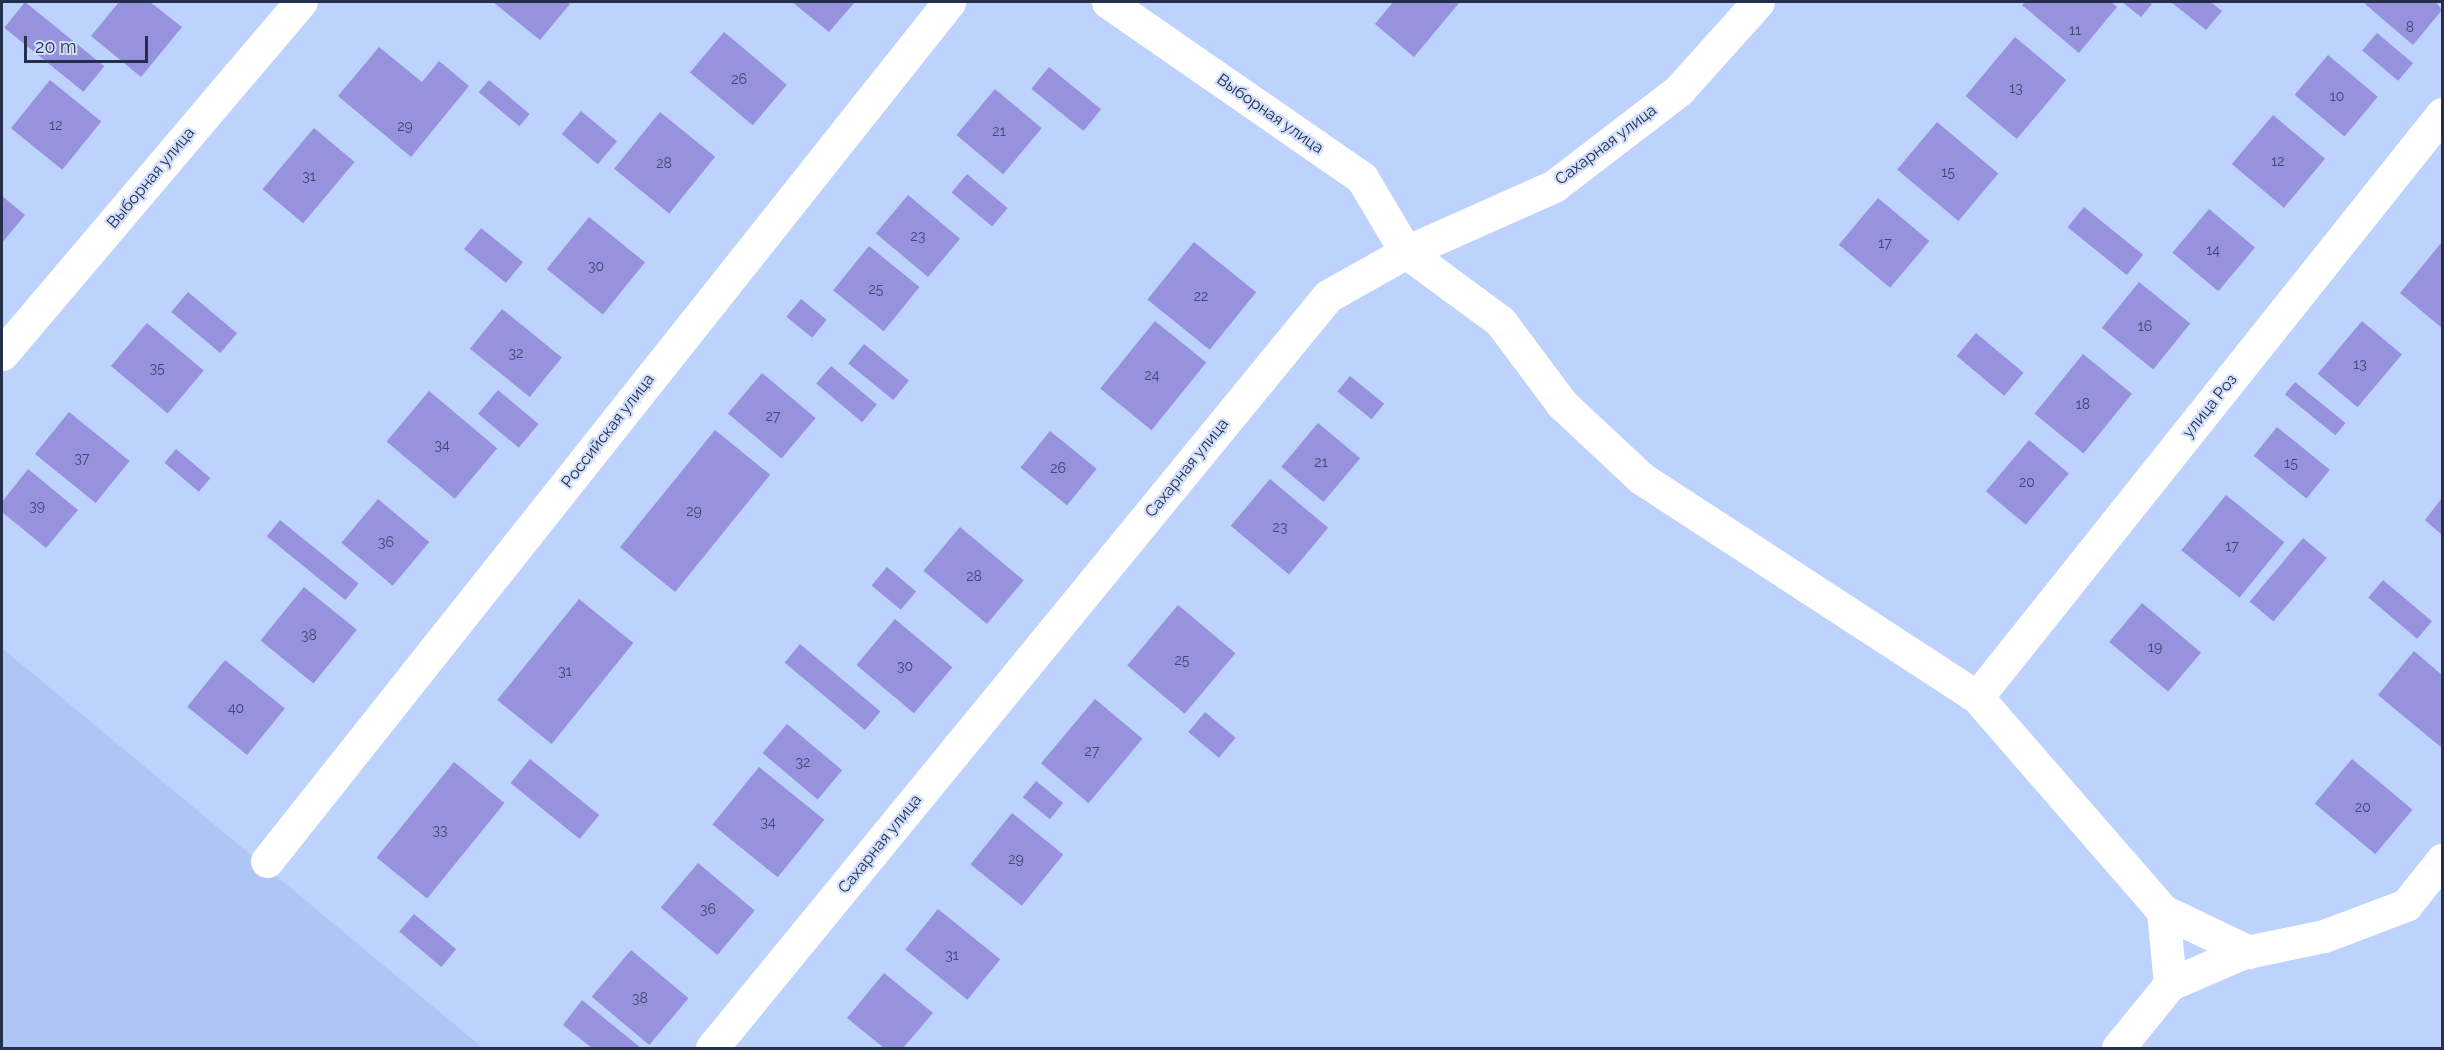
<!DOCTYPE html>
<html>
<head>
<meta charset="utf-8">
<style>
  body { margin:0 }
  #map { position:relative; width:2444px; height:1050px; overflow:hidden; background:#bed2fe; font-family:Raleway,sans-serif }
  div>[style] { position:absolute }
  .built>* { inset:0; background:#afc5f4 }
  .building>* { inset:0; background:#9692dd; transform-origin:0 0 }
  .street>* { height:33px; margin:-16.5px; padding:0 16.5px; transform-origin:16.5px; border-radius:16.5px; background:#fff }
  span { translate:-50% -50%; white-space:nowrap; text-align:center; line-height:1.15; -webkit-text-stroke:4.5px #d1dffd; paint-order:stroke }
  .number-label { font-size:14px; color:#404870 }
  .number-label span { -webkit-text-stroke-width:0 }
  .street-label { font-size:16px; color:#232f4c }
  .frame { position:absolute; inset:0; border:3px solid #232f4c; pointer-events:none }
  .scale { position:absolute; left:24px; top:36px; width:124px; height:27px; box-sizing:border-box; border:3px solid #232f4c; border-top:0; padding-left:8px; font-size:18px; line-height:21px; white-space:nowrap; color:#232f4c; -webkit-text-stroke:4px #d1dffd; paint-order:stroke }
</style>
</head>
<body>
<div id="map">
  <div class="built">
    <div style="clip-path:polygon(2px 648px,483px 1048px,2px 1048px)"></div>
  </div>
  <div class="building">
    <div style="left:25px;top:2px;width:102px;height:33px;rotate:39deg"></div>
    <div style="clip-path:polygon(119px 2px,150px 2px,182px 27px,141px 77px,91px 36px)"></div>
    <div style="clip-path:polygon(493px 2px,567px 2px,570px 4px,540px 40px)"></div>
    <div style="clip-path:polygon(792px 2px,855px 2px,829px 32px)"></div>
    <div style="clip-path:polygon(1393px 2px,1457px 2px,1459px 3px,1414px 57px,1375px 24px)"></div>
    <div style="clip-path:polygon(2025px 2px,2111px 2px,2117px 7px,2079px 53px,2022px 5px)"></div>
    <div style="clip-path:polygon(2122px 2px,2149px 2px,2152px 4px,2141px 17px)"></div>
    <div style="clip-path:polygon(2171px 2px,2211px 2px,2222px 11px,2206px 30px)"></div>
    <div style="clip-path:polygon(2367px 2px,2436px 2px,2442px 10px,2413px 45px,2365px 4px)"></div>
    <div style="left:724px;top:32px;width:82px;height:53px;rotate:40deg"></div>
    <div style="left:2377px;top:33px;width:47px;height:23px;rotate:40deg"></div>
    <div style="left:2015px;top:37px;width:67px;height:77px;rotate:40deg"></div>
    <div style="clip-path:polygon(379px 47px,422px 82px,439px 61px,469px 86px,411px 157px,338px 96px)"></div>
    <div style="left:2328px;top:55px;width:65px;height:52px;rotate:40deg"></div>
    <div style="left:1049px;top:67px;width:67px;height:28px;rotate:39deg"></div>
    <div style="left:50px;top:80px;width:66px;height:62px;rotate:39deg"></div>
    <div style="left:489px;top:80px;width:53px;height:16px;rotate:40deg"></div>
    <div style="left:995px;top:89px;width:61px;height:60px;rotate:40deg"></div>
    <div style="left:581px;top:111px;width:47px;height:30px;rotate:40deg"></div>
    <div style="left:660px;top:112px;width:71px;height:73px;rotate:39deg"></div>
    <div style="left:2273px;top:115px;width:68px;height:64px;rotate:40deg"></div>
    <div style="left:1937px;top:122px;width:80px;height:62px;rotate:40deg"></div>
    <div style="left:314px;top:128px;width:53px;height:80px;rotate:40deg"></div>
    <div style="left:967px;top:174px;width:53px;height:24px;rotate:40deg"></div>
    <div style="left:908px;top:195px;width:68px;height:50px;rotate:40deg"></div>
    <div style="clip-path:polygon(2px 196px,25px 215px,2px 243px)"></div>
    <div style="left:1878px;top:198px;width:67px;height:61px;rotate:40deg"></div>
    <div style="left:2084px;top:207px;width:76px;height:26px;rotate:39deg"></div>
    <div style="left:2209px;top:209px;width:60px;height:57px;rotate:40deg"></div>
    <div style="left:589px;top:217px;width:72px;height:67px;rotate:39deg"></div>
    <div style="left:481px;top:228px;width:54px;height:27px;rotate:39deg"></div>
    <div style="left:1194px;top:242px;width:80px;height:74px;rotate:39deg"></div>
    <div style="clip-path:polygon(2442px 242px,2442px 328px,2400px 293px)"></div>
    <div style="left:869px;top:246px;width:65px;height:57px;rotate:39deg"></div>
    <div style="left:2139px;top:282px;width:66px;height:59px;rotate:39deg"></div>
    <div style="left:188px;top:292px;width:64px;height:26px;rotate:40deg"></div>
    <div style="left:801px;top:299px;width:33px;height:23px;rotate:39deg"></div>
    <div style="left:502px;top:309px;width:77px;height:51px;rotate:39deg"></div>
    <div style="left:1155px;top:321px;width:66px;height:87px;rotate:39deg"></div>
    <div style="left:2362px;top:321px;width:52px;height:69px;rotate:40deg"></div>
    <div style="left:147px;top:323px;width:74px;height:56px;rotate:40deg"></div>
    <div style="left:1976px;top:333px;width:62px;height:30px;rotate:40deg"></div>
    <div style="left:864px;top:344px;width:58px;height:25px;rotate:39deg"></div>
    <div style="left:2083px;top:354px;width:63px;height:77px;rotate:39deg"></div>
    <div style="left:831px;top:366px;width:60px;height:23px;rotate:40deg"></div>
    <div style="left:762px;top:373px;width:70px;height:53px;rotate:40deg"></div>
    <div style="left:1350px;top:376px;width:44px;height:20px;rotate:39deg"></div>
    <div style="left:2295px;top:382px;width:65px;height:16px;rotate:39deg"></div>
    <div style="left:498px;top:390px;width:53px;height:31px;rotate:40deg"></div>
    <div style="left:429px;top:391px;width:89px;height:66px;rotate:40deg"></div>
    <div style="left:69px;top:412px;width:78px;height:54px;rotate:39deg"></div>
    <div style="left:1318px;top:423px;width:55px;height:57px;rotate:40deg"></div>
    <div style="left:2277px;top:427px;width:68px;height:37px;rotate:39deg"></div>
    <div style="left:715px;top:430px;width:71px;height:151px;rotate:39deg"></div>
    <div style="left:1050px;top:431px;width:60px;height:47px;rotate:39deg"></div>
    <div style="left:2029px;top:440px;width:52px;height:67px;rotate:40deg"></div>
    <div style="left:176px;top:449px;width:45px;height:18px;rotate:40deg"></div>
    <div style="clip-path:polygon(28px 469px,78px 510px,46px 548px,2px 512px,2px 502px)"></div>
    <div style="left:1270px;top:479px;width:76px;height:61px;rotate:40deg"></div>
    <div style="left:2226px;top:495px;width:75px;height:71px;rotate:39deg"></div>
    <div style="clip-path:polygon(2442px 498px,2442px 535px,2425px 520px)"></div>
    <div style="left:378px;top:499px;width:67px;height:57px;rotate:40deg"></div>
    <div style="left:280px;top:520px;width:101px;height:21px;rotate:39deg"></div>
    <div style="left:960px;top:527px;width:83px;height:57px;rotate:40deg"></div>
    <div style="left:2303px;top:538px;width:31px;height:83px;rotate:40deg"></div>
    <div style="left:887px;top:567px;width:38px;height:24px;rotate:40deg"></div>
    <div style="left:2383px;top:580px;width:64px;height:23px;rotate:40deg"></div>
    <div style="left:304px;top:587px;width:68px;height:69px;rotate:39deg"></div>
    <div style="left:579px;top:599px;width:70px;height:130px;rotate:39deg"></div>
    <div style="left:2142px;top:603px;width:77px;height:51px;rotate:40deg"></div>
    <div style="left:1178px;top:605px;width:75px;height:79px;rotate:40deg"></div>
    <div style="left:895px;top:619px;width:75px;height:60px;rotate:40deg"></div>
    <div style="left:800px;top:644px;width:105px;height:24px;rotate:40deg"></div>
    <div style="clip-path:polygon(2414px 651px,2442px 675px,2442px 748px,2378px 695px)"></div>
    <div style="left:225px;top:660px;width:77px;height:60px;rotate:39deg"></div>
    <div style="left:1095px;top:699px;width:62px;height:84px;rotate:40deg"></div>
    <div style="left:1205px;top:712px;width:40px;height:26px;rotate:40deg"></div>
    <div style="left:787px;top:724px;width:72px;height:38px;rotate:40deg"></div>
    <div style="left:530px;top:759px;width:89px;height:31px;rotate:39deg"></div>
    <div style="left:2352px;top:759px;width:79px;height:58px;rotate:40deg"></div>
    <div style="left:454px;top:762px;width:65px;height:123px;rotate:39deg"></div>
    <div style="left:759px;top:767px;width:84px;height:74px;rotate:39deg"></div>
    <div style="left:1036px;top:781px;width:35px;height:21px;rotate:39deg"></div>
    <div style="left:1012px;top:813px;width:66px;height:66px;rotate:39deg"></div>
    <div style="left:698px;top:863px;width:74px;height:58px;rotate:40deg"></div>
    <div style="left:938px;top:909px;width:80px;height:52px;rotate:39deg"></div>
    <div style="left:414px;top:914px;width:55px;height:23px;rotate:40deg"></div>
    <div style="left:631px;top:950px;width:75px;height:61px;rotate:40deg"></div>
    <div style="clip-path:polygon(884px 973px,933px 1013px,903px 1048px,884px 1048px,847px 1018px)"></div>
    <div style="clip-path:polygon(582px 1000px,641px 1048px,592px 1048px,563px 1025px)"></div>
  </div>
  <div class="street">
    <div style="left:1108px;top:2px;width:309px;rotate:34.7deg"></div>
    <div style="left:1362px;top:178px;width:86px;rotate:59.3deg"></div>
    <div style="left:1406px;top:252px;width:117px;rotate:36.3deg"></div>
    <div style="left:1500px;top:321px;width:104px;rotate:53.2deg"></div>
    <div style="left:1562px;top:404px;width:108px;rotate:43.1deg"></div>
    <div style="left:1641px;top:478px;width:401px;rotate:33.1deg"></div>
    <div style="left:1977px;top:697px;width:284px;rotate:49deg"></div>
    <div style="left:2163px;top:911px;width:95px;rotate:25.5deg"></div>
    <div style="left:2px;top:354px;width:462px;rotate:-49.7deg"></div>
    <div style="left:1977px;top:697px;width:746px;rotate:-51.42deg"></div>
    <div style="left:267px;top:861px;width:1097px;rotate:-51.55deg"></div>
    <div style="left:2163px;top:911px;width:73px;rotate:84.5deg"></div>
    <div style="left:712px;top:1048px;width:972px;rotate:-50.68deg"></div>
    <div style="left:1328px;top:296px;width:90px;rotate:-29.4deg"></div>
    <div style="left:1406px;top:252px;width:162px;rotate:-24deg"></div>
    <div style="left:1554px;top:186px;width:158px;rotate:-37.5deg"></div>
    <div style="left:1679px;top:90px;width:118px;rotate:-48.1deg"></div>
    <div style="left:2118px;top:1048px;width:82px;rotate:-50.9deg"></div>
    <div style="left:2170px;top:984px;width:78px;rotate:-23.3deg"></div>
    <div style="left:2242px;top:953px;width:84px;rotate:-11.7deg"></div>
    <div style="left:2324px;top:936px;width:88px;rotate:-20.7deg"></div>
    <div style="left:2406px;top:905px;width:58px;rotate:-51.3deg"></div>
  </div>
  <div class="number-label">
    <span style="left:2410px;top:27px">8</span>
    <span style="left:2075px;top:30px">11</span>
    <span style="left:739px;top:79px">26</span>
    <span style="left:2016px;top:88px">13</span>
    <span style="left:2337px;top:96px">10</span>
    <span style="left:56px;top:125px">12</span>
    <span style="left:405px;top:126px">29</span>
    <span style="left:999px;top:131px">21</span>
    <span style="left:2278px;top:161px">12</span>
    <span style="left:664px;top:163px">28</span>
    <span style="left:1948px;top:172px">15</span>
    <span style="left:309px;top:176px">31</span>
    <span style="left:918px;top:236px">23</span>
    <span style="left:1885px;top:243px">17</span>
    <span style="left:2213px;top:250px">14</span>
    <span style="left:596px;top:266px">30</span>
    <span style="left:876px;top:289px">25</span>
    <span style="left:1201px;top:296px">22</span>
    <span style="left:2145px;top:326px">16</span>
    <span style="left:516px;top:353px">32</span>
    <span style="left:2360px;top:364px">13</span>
    <span style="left:157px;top:368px">35</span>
    <span style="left:1152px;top:375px">24</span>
    <span style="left:2083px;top:404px">18</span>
    <span style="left:773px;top:416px">27</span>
    <span style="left:442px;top:445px">34</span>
    <span style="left:82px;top:458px">37</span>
    <span style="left:1321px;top:462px">21</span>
    <span style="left:2291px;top:463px">15</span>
    <span style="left:1058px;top:468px">26</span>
    <span style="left:2027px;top:482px">20</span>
    <span style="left:37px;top:506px">39</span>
    <span style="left:694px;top:511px">29</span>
    <span style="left:1280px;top:527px">23</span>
    <span style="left:386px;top:542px">36</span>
    <span style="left:2232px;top:546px">17</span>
    <span style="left:974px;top:576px">28</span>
    <span style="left:309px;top:635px">38</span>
    <span style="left:2155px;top:647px">19</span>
    <span style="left:1182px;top:660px">25</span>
    <span style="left:905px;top:666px">30</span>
    <span style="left:565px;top:671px">31</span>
    <span style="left:236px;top:708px">40</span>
    <span style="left:1092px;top:751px">27</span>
    <span style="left:803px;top:762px">32</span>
    <span style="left:2363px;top:807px">20</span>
    <span style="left:768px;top:822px">34</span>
    <span style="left:440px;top:830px">33</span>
    <span style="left:1016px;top:859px">29</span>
    <span style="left:708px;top:909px">36</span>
    <span style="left:952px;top:955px">31</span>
    <span style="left:640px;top:998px">38</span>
  </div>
  <div class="street-label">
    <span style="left:1270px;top:114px;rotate:35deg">Выборная улица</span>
    <span style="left:1606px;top:145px;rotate:-37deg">Сахарная улица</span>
    <span style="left:151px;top:178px;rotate:-50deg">Выборная улица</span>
    <span style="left:2210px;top:406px;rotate:-51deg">улица Роз</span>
    <span style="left:608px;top:431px;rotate:-52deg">Российская улица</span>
    <span style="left:1187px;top:468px;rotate:-51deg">Сахарная улица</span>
    <span style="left:880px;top:844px;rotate:-51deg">Сахарная улица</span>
  </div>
  <div class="frame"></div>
  <div class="scale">20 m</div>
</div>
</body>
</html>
